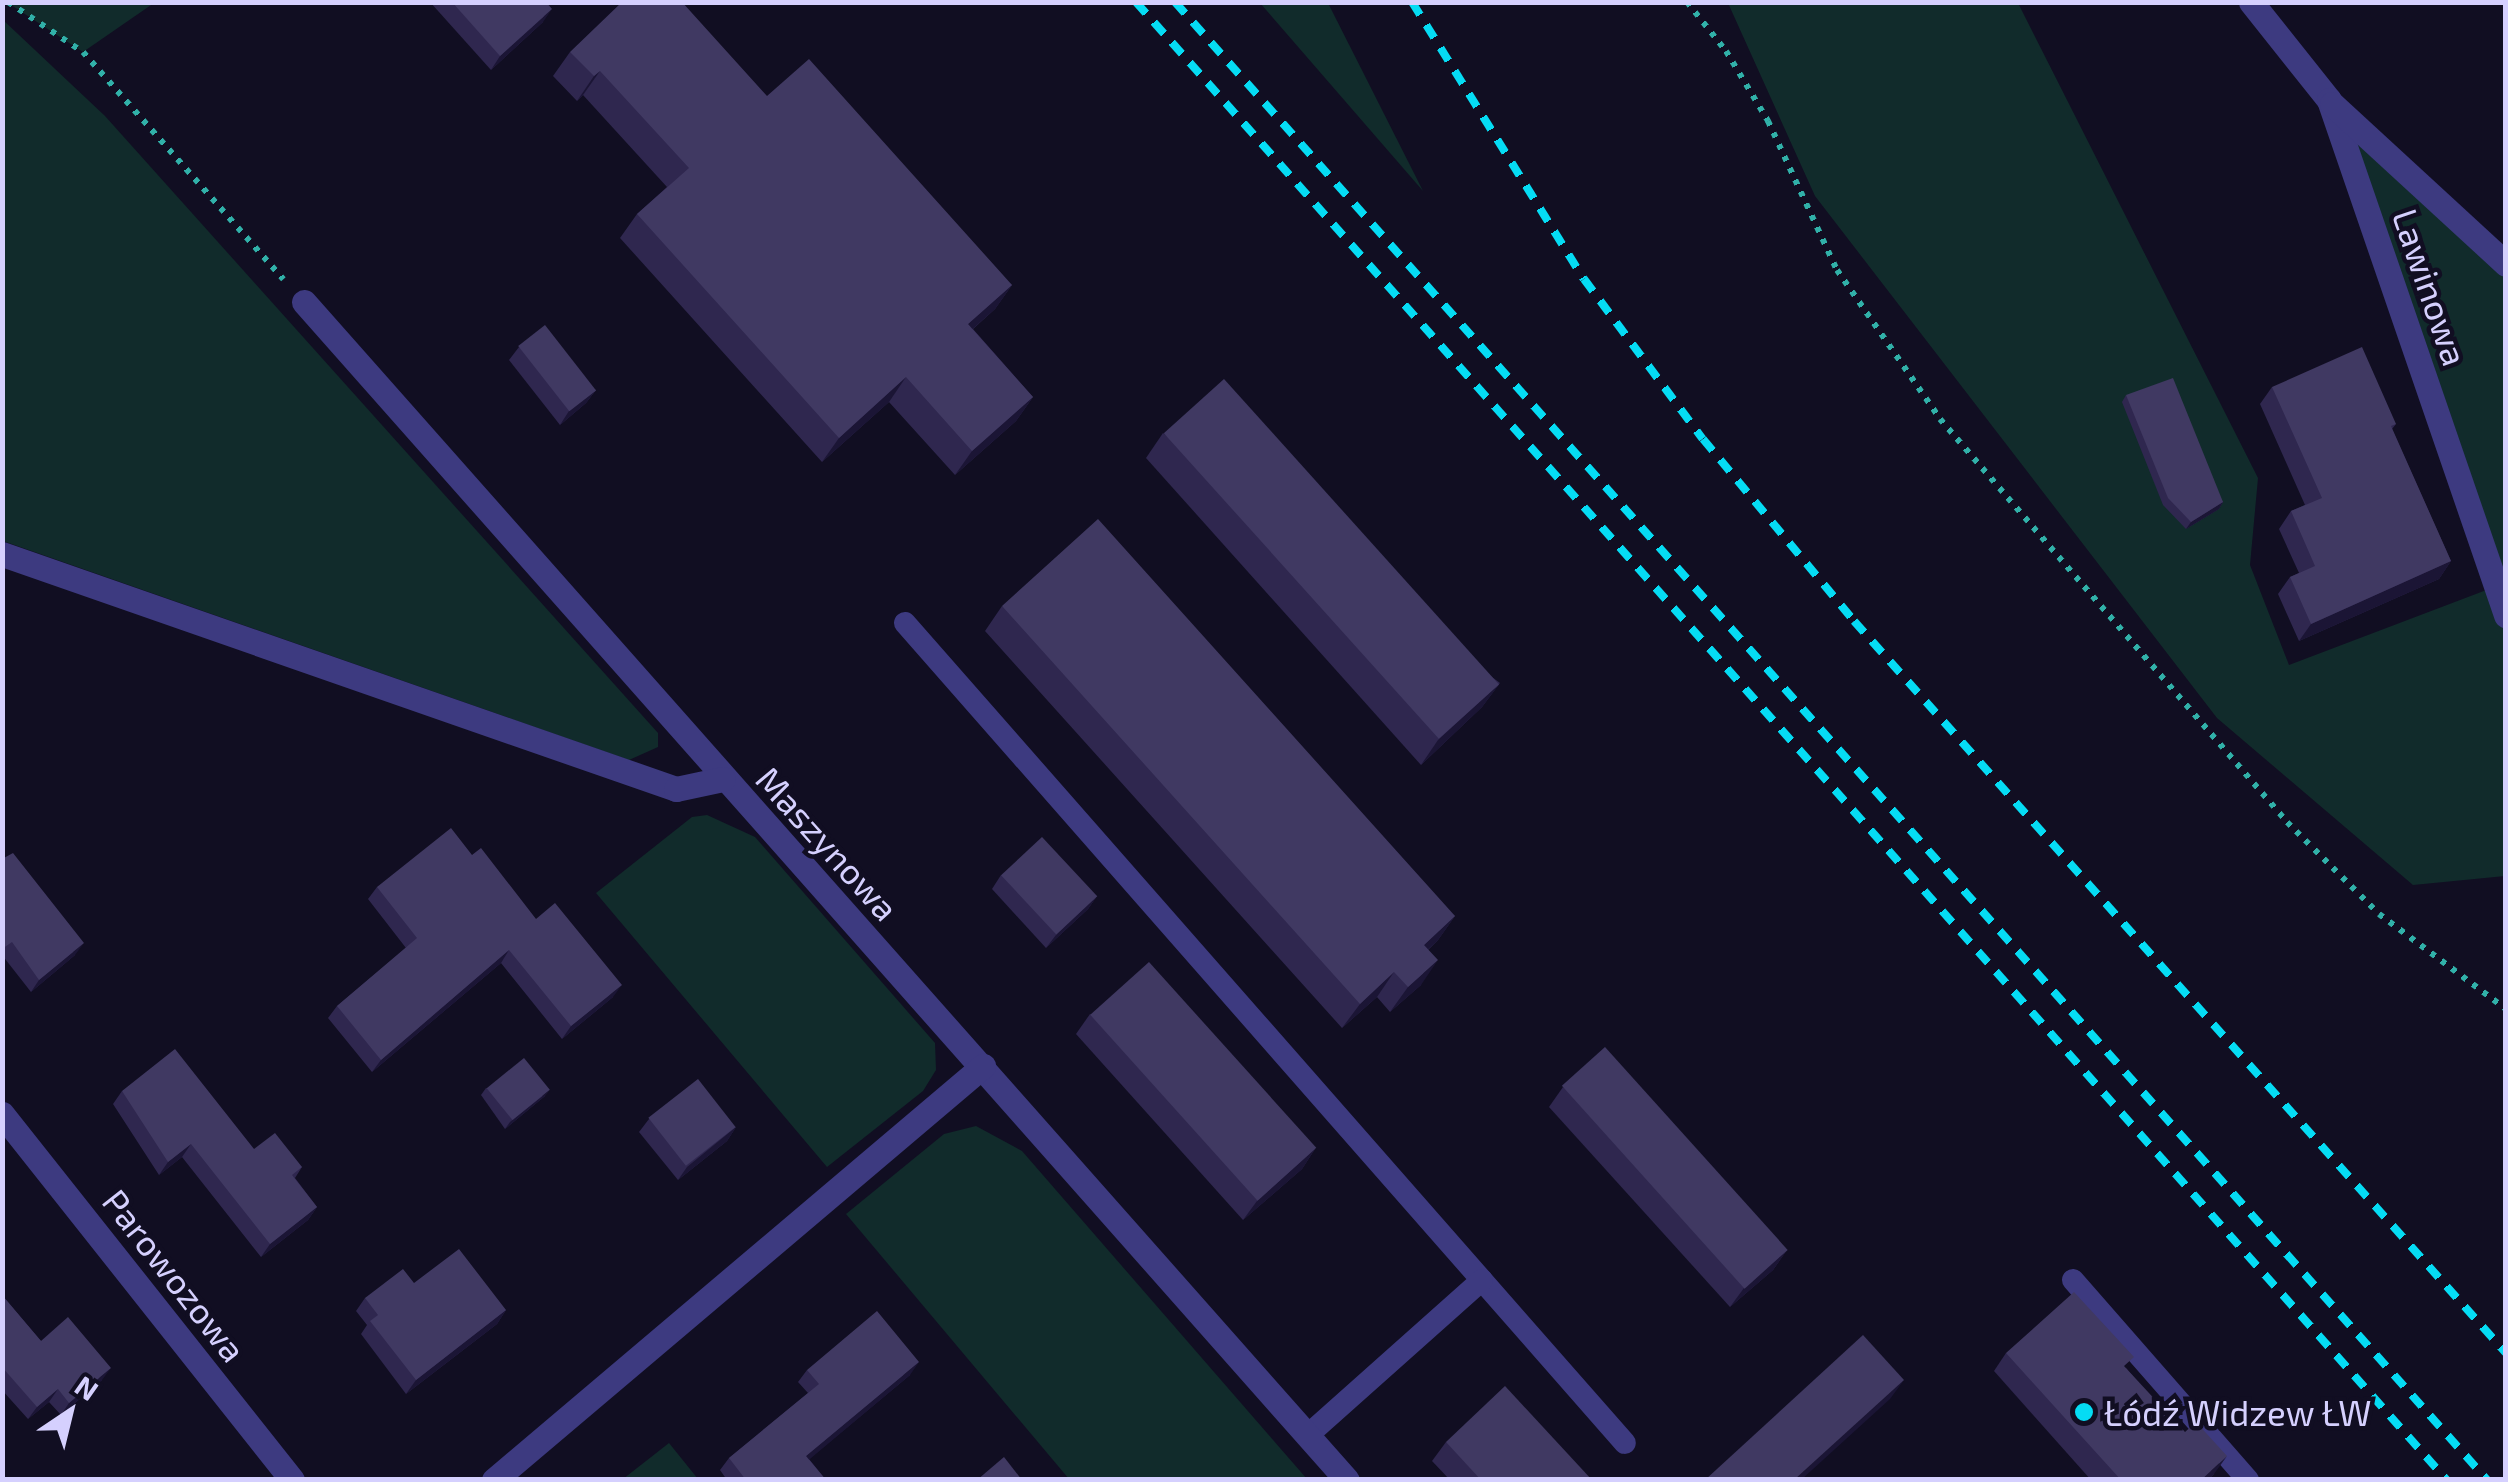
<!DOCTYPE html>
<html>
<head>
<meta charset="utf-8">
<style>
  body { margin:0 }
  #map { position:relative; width:2508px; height:1482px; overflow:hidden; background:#110e22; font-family:"Exo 2",sans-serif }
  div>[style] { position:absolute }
  .green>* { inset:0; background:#112b2b }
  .path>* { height:6px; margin-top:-3px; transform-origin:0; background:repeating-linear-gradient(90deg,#31b1a9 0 5px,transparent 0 13px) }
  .lane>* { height:22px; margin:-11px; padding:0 11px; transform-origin:11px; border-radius:11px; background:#3d3a80 }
  .street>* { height:25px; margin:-12.5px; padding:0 12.5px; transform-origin:12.5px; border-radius:12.5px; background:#3d3a80 }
  .rail>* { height:8px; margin-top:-4px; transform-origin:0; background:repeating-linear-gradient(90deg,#05dcf4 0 15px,transparent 0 27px) }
  .wall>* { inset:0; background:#2f274f }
  .shaded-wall>* { inset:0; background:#1b1535 }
  .building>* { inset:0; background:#403962; transform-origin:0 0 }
  .dots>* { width:28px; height:28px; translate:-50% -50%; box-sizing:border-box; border:5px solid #110e22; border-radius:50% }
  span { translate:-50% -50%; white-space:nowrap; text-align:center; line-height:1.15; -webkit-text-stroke:9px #110e22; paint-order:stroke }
  .street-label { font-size:35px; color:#d5d0fe }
  .poi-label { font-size:35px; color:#d5d0fe }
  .left { translate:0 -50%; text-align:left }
  .frame { position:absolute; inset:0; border:5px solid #d5d0fe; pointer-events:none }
  .north { position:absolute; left:20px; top:1362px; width:100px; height:100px; -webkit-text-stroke:8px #110e22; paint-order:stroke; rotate:35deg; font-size:28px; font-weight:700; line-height:40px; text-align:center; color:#d5d0fe }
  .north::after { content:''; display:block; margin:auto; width:35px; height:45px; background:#d5d0fe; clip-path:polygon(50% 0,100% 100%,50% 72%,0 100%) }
</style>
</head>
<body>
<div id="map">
  <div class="green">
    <div style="clip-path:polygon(8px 3px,154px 3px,83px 52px)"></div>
    <div style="clip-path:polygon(1260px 3px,1328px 3px,1423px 191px)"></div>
    <div style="clip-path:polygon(1728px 3px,2018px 3px,2258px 478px,2250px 565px,2289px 665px,2497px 586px,2329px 100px,2505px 264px,2505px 876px,2413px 885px,2217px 718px,1815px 196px)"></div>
    <div style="clip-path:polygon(2px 19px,105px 116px,658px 733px,658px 747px,629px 760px,3px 541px)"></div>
    <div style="clip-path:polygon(707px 815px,755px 837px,935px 1043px,936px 1070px,923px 1091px,827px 1167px,596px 893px,692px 817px)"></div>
    <div style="clip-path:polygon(976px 1126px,1022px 1151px,1307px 1479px,1069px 1479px,846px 1214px,944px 1134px)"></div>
    <div style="clip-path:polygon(669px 1443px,698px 1479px,623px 1479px)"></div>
  </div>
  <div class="path">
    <div style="left:8px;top:2px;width:90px;rotate:33.7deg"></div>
    <div style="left:83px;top:52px;width:303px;rotate:48.6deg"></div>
    <div style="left:1687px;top:2px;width:63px;rotate:51.5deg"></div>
    <div style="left:1726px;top:51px;width:82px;rotate:59deg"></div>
    <div style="left:1768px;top:121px;width:164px;rotate:65.2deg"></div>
    <div style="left:1837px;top:270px;width:181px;rotate:55.3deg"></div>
    <div style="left:1940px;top:419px;width:532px;rotate:49.27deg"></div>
    <div style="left:2287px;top:822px;width:130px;rotate:45deg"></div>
    <div style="left:2379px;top:914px;width:159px;rotate:36.8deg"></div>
  </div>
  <div class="lane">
    <div style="left:905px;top:623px;width:1091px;rotate:48.72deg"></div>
    <div style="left:2073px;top:1280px;width:266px;rotate:48.8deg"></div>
    <div style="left:1308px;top:1435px;width:233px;rotate:-41.7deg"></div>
  </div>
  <div class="street">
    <div style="left:2251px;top:2px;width:125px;rotate:51.5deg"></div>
    <div style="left:2329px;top:100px;width:545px;rotate:71.03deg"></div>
    <div style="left:2332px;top:104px;width:236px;rotate:42.6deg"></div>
    <div style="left:304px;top:302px;width:1573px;rotate:48.48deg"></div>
    <div style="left:2px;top:554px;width:714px;rotate:19.22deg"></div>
    <div style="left:676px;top:789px;width:48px;rotate:-12deg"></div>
    <div style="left:2px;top:1114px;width:467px;rotate:51.6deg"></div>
    <div style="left:494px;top:1480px;width:641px;rotate:-40.25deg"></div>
  </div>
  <div class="rail">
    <div style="left:1136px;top:2px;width:1976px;rotate:48.43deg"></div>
    <div style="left:1175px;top:2px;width:1976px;rotate:48.4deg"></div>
    <div style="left:1412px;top:2px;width:326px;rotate:58.2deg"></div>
    <div style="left:1584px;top:279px;width:199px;rotate:53.4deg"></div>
    <div style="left:1703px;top:439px;width:236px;rotate:50.3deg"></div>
    <div style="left:1854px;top:621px;width:980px;rotate:48.31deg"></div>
  </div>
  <div class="wall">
    <div style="clip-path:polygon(430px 2px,546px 2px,543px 22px,491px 70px)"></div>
    <div style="clip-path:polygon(570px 52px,767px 96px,1012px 285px,995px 309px,973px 329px,1033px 397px,1016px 421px,955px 475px,889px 402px,822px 462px,620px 238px,637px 214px,667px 187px,583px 95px,577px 101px,553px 76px)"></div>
    <div style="clip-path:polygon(519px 347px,596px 390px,586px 403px,560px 425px,509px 360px)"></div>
    <div style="clip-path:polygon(2272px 387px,2396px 424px,2392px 429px,2451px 561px,2439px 579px,2299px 641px,2278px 594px,2290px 577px,2299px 573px,2279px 529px,2291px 511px,2305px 505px,2260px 404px)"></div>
    <div style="clip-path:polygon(2126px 395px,2223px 502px,2219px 509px,2186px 529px,2163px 505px,2122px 402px)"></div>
    <div style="clip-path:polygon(1163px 433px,1500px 683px,1482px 707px,1421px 765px,1146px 458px)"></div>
    <div style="clip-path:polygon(1002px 606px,1455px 916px,1438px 940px,1428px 950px,1421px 985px,1390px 1012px,1377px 997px,1342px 1028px,985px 631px)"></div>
    <div style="clip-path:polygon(472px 855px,613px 997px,562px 1039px,501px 963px,372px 1072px,328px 1018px,337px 1006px,406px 948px,368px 899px,377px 887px)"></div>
    <div style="clip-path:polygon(2px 859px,75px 955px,31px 992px,2px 955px)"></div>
    <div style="clip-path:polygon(1001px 875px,1097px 896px,1088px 909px,1046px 948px,992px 889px)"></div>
    <div style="clip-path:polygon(1090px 1014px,1315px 1149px,1302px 1169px,1243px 1220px,1076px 1034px)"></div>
    <div style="clip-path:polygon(1563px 1087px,1787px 1250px,1773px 1270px,1730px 1307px,1549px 1107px)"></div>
    <div style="clip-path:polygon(486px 1088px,545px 1096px,505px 1129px,481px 1095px)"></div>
    <div style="clip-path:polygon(122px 1091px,254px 1149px,302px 1167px,295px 1178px,317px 1207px,308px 1220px,261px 1257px,182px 1157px,159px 1175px,113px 1104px)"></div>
    <div style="clip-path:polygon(649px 1119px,736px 1127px,727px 1141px,678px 1180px,639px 1132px)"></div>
    <div style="clip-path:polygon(414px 1283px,506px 1310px,497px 1324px,406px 1394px,361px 1334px,367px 1325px,356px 1311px,365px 1298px)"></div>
    <div style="clip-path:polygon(2px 1295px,41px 1341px,102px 1380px,61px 1415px,49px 1402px,28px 1419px,2px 1390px)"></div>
    <div style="clip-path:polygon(2006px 1353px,2126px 1368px,2214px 1474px,2208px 1480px,2091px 1480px,1994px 1371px)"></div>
    <div style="clip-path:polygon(807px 1370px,910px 1375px,809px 1459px,826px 1480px,727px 1480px,720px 1470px,729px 1458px,808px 1393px,798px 1382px)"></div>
    <div style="clip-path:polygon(1446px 1442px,1592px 1480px,1450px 1480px,1432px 1461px)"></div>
  </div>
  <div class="shaded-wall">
    <div style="clip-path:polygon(552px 9px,543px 22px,491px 70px,500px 56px)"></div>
    <div style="clip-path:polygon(600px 71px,583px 95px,577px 101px,594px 76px)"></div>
    <div style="clip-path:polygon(1012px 285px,995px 309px,951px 348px,968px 324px)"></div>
    <div style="clip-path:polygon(906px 377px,889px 402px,822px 462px,839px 438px)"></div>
    <div style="clip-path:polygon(596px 390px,586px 403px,560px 425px,569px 411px)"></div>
    <div style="clip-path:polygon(1033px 397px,1016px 421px,955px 475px,972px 451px)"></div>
    <div style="clip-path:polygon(2223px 502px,2219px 509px,2186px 529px,2191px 522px)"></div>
    <div style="clip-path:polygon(2451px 561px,2439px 579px,2299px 641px,2311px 624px)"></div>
    <div style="clip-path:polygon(1500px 683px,1482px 707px,1421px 765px,1438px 740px)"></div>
    <div style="clip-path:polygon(1097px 896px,1088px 909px,1046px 948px,1056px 935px)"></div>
    <div style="clip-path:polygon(1455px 916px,1438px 940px,1407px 969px,1424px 945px)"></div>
    <div style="clip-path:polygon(84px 943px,75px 955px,31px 992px,39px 980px)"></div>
    <div style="clip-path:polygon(509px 950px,501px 963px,372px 1072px,381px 1060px)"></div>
    <div style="clip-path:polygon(1438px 960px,1421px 985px,1390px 1012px,1408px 987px)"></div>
    <div style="clip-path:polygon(1394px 972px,1377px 997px,1342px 1028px,1360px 1004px)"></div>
    <div style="clip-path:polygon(622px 985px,613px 997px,562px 1039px,571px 1026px)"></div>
    <div style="clip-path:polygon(550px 1090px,545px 1096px,505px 1129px,510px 1122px)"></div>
    <div style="clip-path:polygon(736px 1127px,727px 1141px,678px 1180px,687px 1167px)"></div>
    <div style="clip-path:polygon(191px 1144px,182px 1157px,159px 1175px,168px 1162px)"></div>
    <div style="clip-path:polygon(1315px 1149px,1302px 1169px,1243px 1220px,1257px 1201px)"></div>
    <div style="clip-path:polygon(317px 1207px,308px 1220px,261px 1257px,270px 1244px)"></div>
    <div style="clip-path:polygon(1787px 1250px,1773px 1270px,1730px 1307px,1744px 1288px)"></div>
    <div style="clip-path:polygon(506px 1310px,497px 1324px,406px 1394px,416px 1380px)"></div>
    <div style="clip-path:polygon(919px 1362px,910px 1375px,798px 1469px,806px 1456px)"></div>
    <div style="clip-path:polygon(111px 1368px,102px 1380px,61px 1415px,69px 1403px)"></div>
    <div style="clip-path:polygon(1904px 1380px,1890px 1399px,1801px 1480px,1794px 1480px)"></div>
    <div style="clip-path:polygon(58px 1389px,49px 1402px,28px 1419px,37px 1407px)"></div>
    <div style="clip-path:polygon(2227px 1456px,2214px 1474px,2208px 1480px,2201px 1480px)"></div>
  </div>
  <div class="building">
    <div style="clip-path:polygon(452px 2px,546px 2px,552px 9px,500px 56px)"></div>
    <div style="clip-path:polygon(622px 2px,682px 2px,767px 96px,809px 59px,1012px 285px,968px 324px,1033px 397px,972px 451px,906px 377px,839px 438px,637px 214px,689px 168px,600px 71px,594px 76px,570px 52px)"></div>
    <div style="left:545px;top:325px;width:83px;height:34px;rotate:52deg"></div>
    <div style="clip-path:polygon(2362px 347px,2396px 424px,2391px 426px,2451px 561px,2311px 624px,2290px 577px,2315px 566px,2291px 511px,2322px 498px,2272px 387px)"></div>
    <div style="clip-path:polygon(2173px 378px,2223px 502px,2191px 522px,2168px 498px,2126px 395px)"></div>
    <div style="left:1224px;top:379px;width:411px;height:81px;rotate:48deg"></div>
    <div style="clip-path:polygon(1098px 519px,1455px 916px,1424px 945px,1438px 960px,1408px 987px,1394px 972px,1360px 1004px,1002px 606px)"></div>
    <div style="clip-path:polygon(451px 828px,472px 855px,481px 848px,536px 919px,555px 903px,622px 985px,571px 1026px,509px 950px,381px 1060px,337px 1006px,417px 938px,377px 887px)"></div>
    <div style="left:1042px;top:837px;width:81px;height:56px;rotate:47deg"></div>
    <div style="clip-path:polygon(13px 853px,84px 943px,39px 980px,12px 942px,2px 949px,2px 859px)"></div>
    <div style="left:1149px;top:962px;width:250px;height:79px;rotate:48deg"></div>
    <div style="left:1605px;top:1047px;width:273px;height:58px;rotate:48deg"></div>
    <div style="clip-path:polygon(175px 1049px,254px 1149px,275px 1133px,302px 1167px,292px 1175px,317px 1207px,270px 1244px,191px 1144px,168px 1162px,122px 1091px)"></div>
    <div style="left:524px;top:1058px;width:41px;height:48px;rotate:51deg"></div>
    <div style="left:698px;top:1079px;width:61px;height:63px;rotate:52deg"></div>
    <div style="clip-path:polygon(459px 1249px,506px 1310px,416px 1380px,370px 1321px,378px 1315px,365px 1298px,403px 1269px,414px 1283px)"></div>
    <div style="clip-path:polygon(2074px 1292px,2134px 1357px,2124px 1366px,2185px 1432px,2196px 1422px,2227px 1456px,2201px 1480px,2121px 1480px,2006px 1353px)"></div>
    <div style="clip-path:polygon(2px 1295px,41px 1341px,68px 1317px,111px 1368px,69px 1403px,58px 1389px,37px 1407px,2px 1367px)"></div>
    <div style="clip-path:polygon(877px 1311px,919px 1362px,806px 1456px,826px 1480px,746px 1480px,729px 1458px,819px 1384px,807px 1370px)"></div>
    <div style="clip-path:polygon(1863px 1335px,1904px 1380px,1794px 1480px,1705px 1480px)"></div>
    <div style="clip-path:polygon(1505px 1386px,1592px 1480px,1481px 1480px,1446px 1442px)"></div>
    <div style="clip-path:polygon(1004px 1457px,1022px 1480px,977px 1480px)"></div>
  </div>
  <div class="dots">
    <div style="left:2084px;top:1412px;background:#05dcf4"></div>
  </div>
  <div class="street-label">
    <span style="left:2431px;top:287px;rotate:71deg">Lawinowa</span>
    <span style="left:828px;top:843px;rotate:48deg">Maszynowa</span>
    <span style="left:175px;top:1275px;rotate:52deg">Parowozowa</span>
  </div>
  <div class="poi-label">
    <span class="left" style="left:2104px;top:1412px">Łódź Widzew ŁW</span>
  </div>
  <div class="frame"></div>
  <div class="north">N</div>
</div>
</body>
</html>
